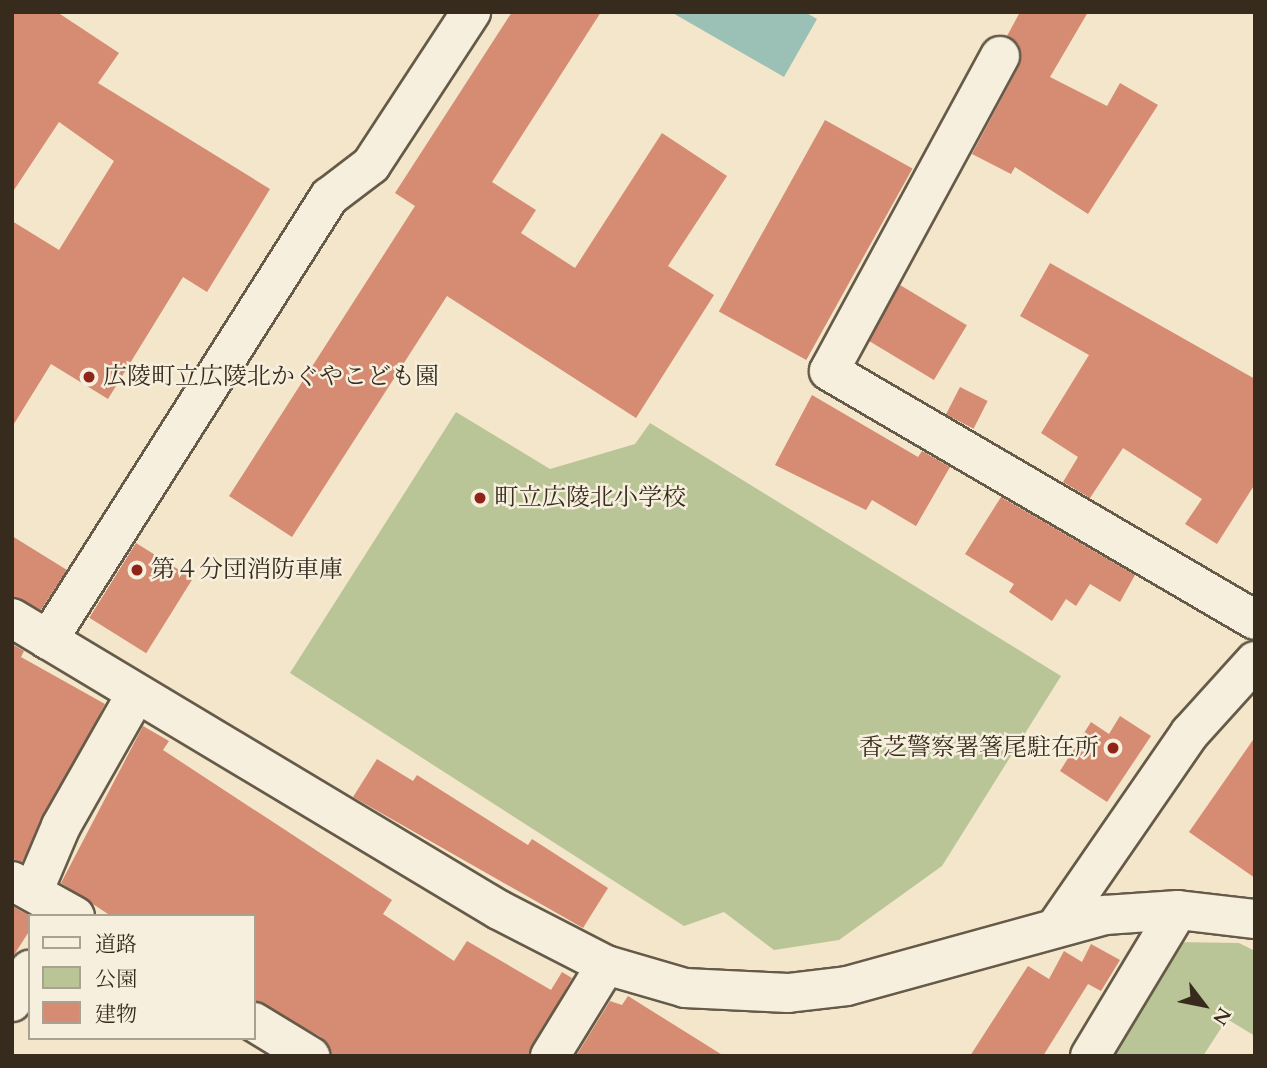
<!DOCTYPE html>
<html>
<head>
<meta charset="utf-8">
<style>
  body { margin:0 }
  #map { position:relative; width:1267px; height:1068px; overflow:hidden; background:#f3e6ca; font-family:Cardo,"Noto Serif JP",serif }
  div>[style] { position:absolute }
  .green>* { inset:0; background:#bac597 }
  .water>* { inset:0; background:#9bc0b6 }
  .building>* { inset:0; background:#d58c72; transform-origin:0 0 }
  .roads { filter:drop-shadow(2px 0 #665a48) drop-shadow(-2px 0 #665a48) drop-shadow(0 2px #665a48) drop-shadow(0 -2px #665a48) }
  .minor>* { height:38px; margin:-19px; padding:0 19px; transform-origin:19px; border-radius:19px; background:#f7efdd }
  .tertiary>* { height:38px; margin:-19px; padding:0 19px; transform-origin:19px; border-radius:19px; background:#f7efdd }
  .dots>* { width:19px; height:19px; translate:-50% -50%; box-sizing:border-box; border:4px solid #f7efdd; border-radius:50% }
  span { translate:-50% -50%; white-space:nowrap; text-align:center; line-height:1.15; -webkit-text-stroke:5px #f7efdd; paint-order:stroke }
  .poi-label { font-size:24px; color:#372b1d }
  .left { translate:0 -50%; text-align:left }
  .right { translate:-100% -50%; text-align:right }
  .frame { position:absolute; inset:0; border:14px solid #372b1d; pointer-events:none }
  .legend { position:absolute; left:28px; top:914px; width:228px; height:126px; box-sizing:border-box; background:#f7efdd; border:2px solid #aaa190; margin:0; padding:9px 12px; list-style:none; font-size:21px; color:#372b1d }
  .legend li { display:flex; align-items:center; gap:14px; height:35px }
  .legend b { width:35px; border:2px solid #aaa190 }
  .north { position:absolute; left:1169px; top:970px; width:70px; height:70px; -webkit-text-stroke:5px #f7efdd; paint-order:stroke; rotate:122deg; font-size:19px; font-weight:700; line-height:28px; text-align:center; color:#372b1d }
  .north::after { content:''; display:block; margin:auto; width:24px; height:32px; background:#372b1d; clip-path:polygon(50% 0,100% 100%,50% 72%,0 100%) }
</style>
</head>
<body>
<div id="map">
  <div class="green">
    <div style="clip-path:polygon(456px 412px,550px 469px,635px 444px,650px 423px,1061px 676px,942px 866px,839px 940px,774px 950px,724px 912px,684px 926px,290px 673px)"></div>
    <div style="clip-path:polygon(1173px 942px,1239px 943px,1255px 951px,1255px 1036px,1227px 1019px,1203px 1056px,1103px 1056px)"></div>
  </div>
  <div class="water">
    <div style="clip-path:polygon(671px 12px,805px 12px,817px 19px,784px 77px)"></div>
  </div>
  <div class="building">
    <div style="clip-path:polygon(12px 12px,57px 12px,119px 53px,98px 83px,270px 189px,207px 292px,183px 277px,108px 399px,51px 364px,12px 427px,12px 221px,59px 250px,114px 161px,59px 122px,12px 193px)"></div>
    <div style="clip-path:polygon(512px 12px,601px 12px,492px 182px,536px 210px,521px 233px,575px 268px,662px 133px,727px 176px,668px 266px,714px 295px,636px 418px,447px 296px,292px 537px,229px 496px,415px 206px,395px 193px)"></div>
    <div style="clip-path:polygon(1020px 12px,1088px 12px,1050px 77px,1107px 106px,1120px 83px,1158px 105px,1088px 214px,1015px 167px,1011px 174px,972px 154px,1019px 66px,1019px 45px,1007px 36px)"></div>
    <div style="left:825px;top:120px;width:100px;height:219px;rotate:29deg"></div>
    <div style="clip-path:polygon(1050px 263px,1255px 379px,1255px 484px,1217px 544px,1185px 524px,1202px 499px,1123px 448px,1090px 498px,1063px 482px,1078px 457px,1041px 433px,1089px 355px,1020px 316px)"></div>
    <div style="left:900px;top:285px;width:78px;height:64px;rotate:31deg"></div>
    <div style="left:960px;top:387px;width:31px;height:31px;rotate:27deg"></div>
    <div style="clip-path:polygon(812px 395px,918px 457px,922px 451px,950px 467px,916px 526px,872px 500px,866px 510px,775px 465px)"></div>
    <div style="clip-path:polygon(1001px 497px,1135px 575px,1120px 602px,1090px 584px,1076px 606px,1066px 599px,1052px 621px,1009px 592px,1014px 584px,965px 554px)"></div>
    <div style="clip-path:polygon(12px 536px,67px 570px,41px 610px,12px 596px)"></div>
    <div style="left:136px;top:543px;width:67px;height:88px;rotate:32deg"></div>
    <div style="clip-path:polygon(12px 644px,24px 651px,21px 657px,105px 704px,22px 862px,12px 859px)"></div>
    <div style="clip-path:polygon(1120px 716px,1151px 736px,1107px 802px,1060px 771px,1091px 722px,1109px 734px)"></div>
    <div style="clip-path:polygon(143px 726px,169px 741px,163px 750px,392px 900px,383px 914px,454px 961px,467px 941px,551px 990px,562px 972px,572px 978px,528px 1056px,332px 1056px,321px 1037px,254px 1000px,254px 916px,111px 916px,61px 883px)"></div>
    <div style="clip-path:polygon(1255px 737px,1255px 878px,1189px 832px)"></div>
    <div style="clip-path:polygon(377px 759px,413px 781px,417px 775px,528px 845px,532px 839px,608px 888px,583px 928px,353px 797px)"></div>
    <div style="clip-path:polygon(12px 906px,30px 916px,30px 930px,12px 958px)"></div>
    <div style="clip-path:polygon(1091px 944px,1120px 960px,1101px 991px,1088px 984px,1043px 1056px,970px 1056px,1028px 966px,1049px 979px,1064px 951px,1082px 962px)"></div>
    <div style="clip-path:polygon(628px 996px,724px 1056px,576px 1056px,610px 1001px,622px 1005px)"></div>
  </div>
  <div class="roads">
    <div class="minor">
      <div style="left:1000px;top:56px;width:358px;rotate:118.5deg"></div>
      <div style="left:829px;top:371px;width:493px;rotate:30.3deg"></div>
      <div style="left:12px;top:618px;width:568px;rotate:30.95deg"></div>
      <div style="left:499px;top:910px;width:120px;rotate:27.2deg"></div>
      <div style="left:606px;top:965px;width:107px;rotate:121.6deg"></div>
      <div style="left:48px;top:640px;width:525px;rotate:-57.61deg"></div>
      <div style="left:329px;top:197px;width:53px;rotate:-37.3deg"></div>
      <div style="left:371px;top:165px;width:183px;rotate:-56.8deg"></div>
      <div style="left:12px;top:881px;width:72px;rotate:29.1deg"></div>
      <div style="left:33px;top:892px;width:72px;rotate:-67deg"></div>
      <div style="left:61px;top:826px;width:152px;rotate:-60.4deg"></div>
      <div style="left:1056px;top:927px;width:236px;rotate:-55.4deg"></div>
      <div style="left:1190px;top:733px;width:97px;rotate:-47.9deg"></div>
      <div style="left:12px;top:1002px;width:37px;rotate:-61deg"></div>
      <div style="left:254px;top:1022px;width:66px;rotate:31.3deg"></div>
      <div style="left:1090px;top:1056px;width:170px;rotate:-58.9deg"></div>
    </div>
    <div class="tertiary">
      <div style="left:606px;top:965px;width:82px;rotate:16.2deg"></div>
      <div style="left:685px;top:988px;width:103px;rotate:2.8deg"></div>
      <div style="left:788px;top:993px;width:59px;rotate:-6.8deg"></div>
      <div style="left:847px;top:986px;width:268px;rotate:-15.4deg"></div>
      <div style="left:1105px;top:915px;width:73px;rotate:-3.9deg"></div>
      <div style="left:1178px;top:910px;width:78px;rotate:6.7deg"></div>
    </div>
  </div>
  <div class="dots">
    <div style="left:89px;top:377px;background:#8f2418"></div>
    <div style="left:480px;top:498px;background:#8f2418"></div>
    <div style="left:137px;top:570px;background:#8f2418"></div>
    <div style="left:1113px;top:748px;background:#8f2418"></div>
  </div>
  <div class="poi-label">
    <span class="left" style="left:103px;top:377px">広陵町立広陵北かぐやこども園</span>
    <span class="left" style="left:494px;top:498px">町立広陵北小学校</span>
    <span class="left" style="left:151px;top:570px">第４分団消防車庫</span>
    <span class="right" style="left:1099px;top:748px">香芝警察署箸尾駐在所</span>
  </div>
  <div class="frame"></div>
  <ul class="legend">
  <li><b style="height:9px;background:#f7efdd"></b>道路</li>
  <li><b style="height:19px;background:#bac597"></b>公園</li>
  <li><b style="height:19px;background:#d58c72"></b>建物</li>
  </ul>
  <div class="north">N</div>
</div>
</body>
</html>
